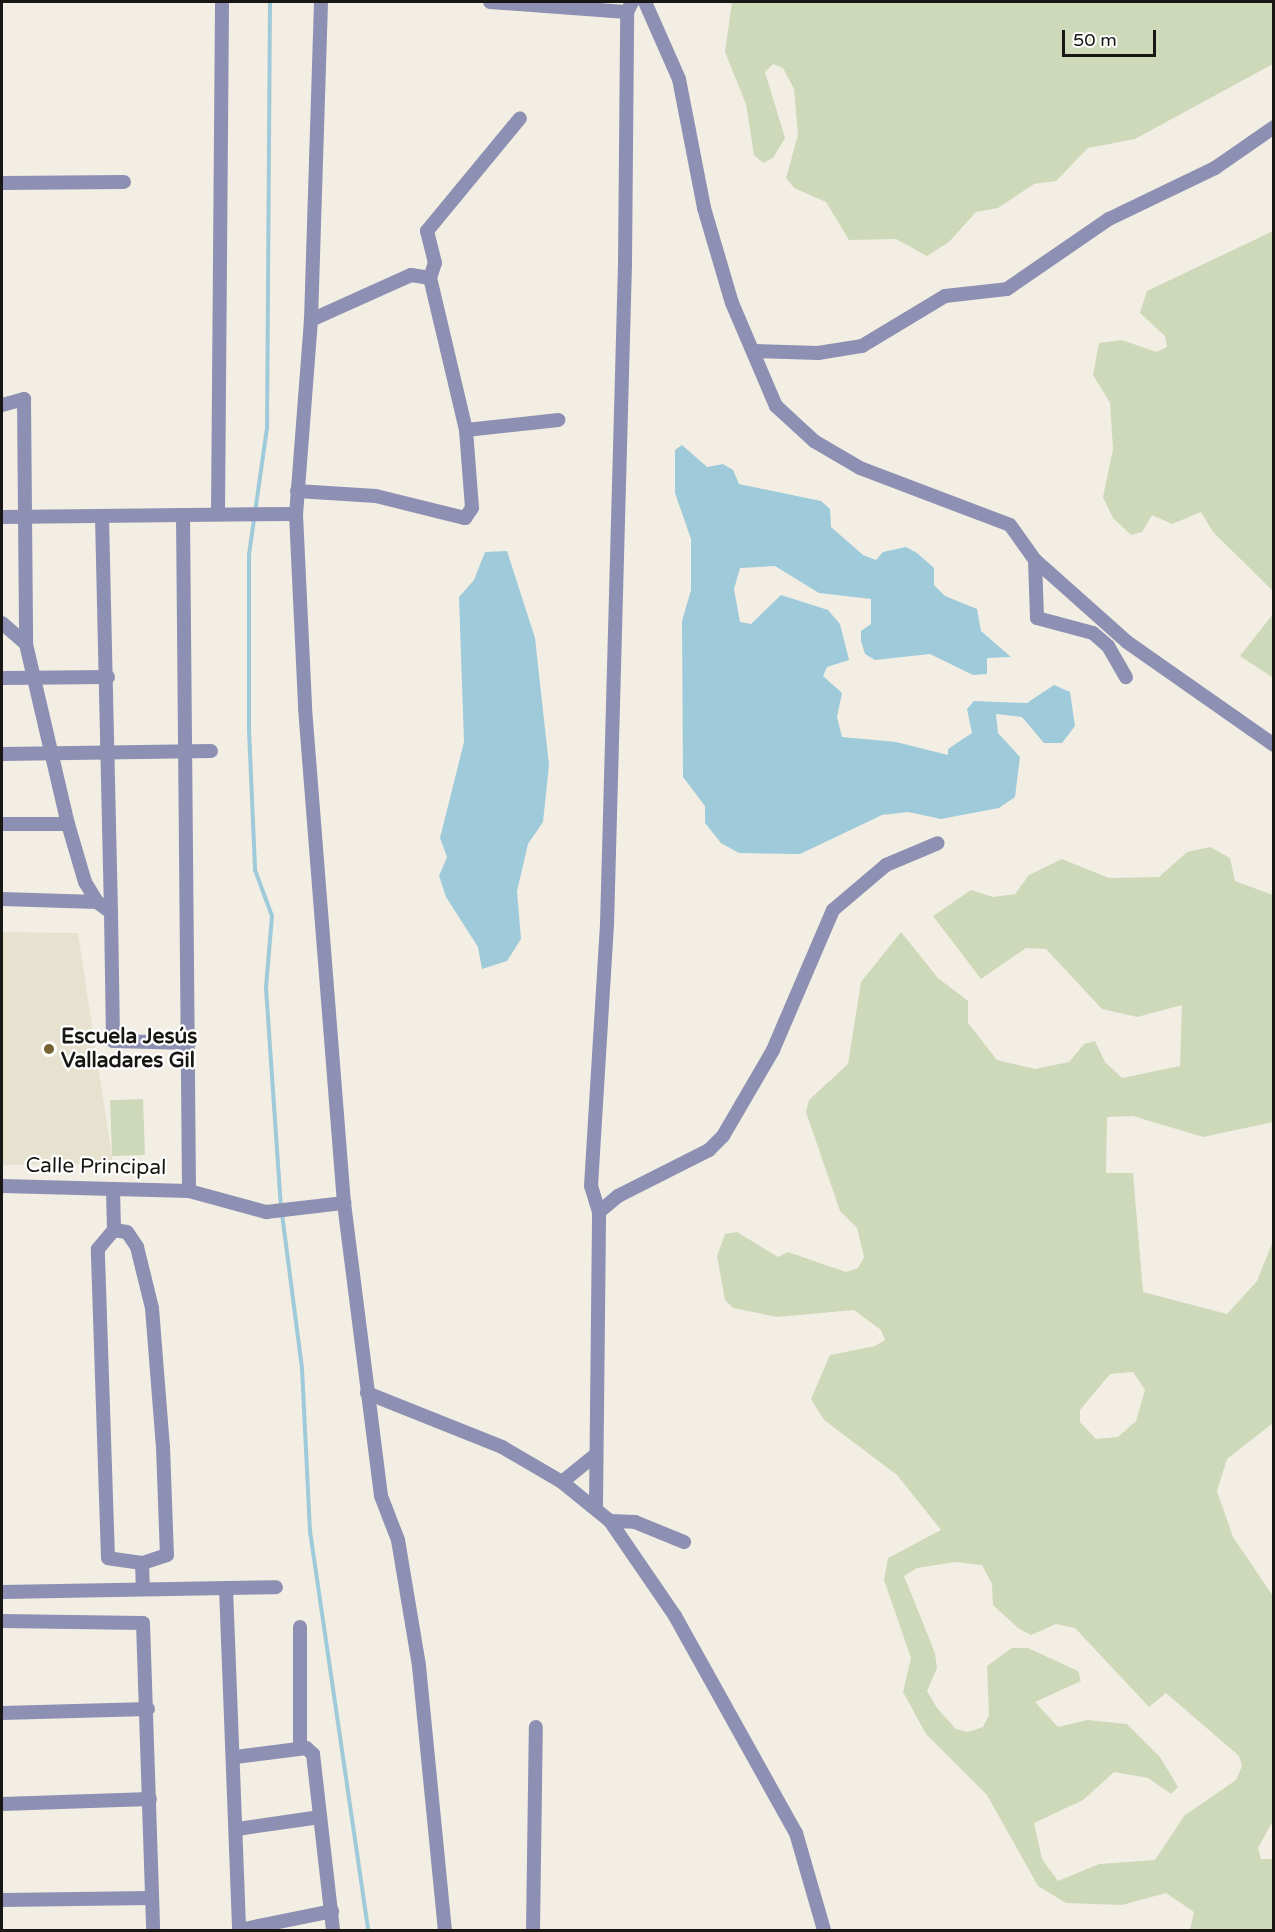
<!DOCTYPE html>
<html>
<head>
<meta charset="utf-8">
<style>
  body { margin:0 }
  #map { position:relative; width:1275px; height:1932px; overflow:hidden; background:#f2eee4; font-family:"Varela Round",sans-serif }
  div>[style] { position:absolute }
  .built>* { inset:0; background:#e7e1d0 }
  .green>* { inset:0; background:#ced9ba; transform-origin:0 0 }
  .water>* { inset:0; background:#9fcada }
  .stream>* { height:4px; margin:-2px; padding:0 2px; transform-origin:2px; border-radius:2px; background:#9fcada }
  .minor>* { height:14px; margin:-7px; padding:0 7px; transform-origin:7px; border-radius:7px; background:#8d90b2 }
  .dots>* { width:16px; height:16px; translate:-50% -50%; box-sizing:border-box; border:3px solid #fff; border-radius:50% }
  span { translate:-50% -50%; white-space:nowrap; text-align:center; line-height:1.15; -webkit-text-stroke:4.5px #fff; paint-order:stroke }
  .poi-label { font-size:21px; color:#181713; font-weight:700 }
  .left { translate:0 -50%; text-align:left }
  .street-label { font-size:21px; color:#181713 }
  .frame { position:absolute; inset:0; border:3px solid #181713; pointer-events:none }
  .scale { position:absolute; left:1062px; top:30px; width:94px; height:27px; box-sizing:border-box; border:3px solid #181713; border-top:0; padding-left:8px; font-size:18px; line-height:21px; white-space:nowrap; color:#181713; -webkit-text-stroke:4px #fff; paint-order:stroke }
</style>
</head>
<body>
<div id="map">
  <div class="built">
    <div style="clip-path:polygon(2px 932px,78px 933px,113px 1164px,2px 1165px)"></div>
  </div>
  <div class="green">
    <div style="clip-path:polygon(732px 2px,1273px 2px,1273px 64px,1135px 139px,1088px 148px,1056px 181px,1034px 184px,998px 208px,976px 212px,949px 242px,927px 256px,896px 239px,849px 240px,826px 202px,794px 188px,786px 178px,798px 135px,794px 89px,783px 68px,773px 64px,765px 72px,785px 138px,773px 158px,763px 163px,754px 155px,746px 104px,725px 52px)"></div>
    <div style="clip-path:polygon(1273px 231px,1273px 591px,1213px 532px,1201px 512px,1172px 524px,1152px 515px,1142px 532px,1131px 535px,1113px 518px,1103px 497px,1113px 449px,1110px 403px,1093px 375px,1099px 343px,1122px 340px,1156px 352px,1167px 347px,1165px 336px,1140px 313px,1147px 291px)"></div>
    <div style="clip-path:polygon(1273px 614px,1273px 678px,1240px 656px)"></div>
    <div style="clip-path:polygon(evenodd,1210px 847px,1230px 858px,1235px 881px,1273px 895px,1273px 1122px,1203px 1137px,1133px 1116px,1107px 1117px,1106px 1173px,1133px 1173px,1143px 1292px,1227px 1314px,1257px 1281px,1273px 1241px,1273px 1423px,1227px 1459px,1217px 1491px,1233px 1537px,1273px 1596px,1273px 1821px,1258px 1848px,1261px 1859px,1273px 1859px,1273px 1930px,1190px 1930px,1194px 1912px,1166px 1893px,1122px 1905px,1066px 1903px,1038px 1886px,987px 1795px,926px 1734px,903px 1692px,911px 1658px,884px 1580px,888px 1558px,941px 1530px,897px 1475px,824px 1420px,811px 1399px,830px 1355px,875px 1346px,885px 1340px,881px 1330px,854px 1310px,777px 1317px,733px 1308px,725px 1300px,717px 1256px,725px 1234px,737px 1232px,778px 1257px,788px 1252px,846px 1272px,858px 1268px,864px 1257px,857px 1228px,840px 1211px,806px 1112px,809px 1100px,848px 1064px,861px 982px,901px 932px,938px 978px,968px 1001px,968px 1023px,997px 1060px,1035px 1069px,1069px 1062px,1084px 1044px,1095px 1041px,1105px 1062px,1122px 1078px,1180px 1066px,1182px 1005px,1137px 1017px,1102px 1009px,1046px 949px,1026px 948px,981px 979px,933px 916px,971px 890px,993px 897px,1015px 894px,1029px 875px,1062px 859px,1109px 878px,1159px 877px,1187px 852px,1210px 847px,1133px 1372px,1145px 1390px,1136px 1421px,1118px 1437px,1096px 1439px,1080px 1422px,1080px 1410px,1110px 1374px,1133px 1372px,1210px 847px,955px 1562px,982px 1565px,992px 1584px,993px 1605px,1018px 1628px,1031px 1635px,1056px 1624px,1075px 1628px,1149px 1707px,1166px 1693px,1239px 1756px,1242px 1766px,1236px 1780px,1184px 1816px,1155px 1860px,1099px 1864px,1058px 1881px,1042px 1859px,1034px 1823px,1083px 1800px,1114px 1772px,1148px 1778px,1171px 1794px,1178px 1787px,1160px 1757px,1127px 1724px,1087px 1720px,1058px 1727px,1035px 1702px,1081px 1681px,1078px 1671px,1028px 1648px,1012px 1648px,987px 1666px,989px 1715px,983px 1727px,968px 1732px,956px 1729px,937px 1708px,927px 1691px,937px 1668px,935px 1653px,904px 1576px,917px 1568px,955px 1562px)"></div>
    <div style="left:143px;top:1099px;width:56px;height:33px;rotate:88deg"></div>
  </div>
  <div class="water">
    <div style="clip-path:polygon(682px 445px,707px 467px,723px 464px,733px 470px,739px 484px,821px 501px,830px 509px,831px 527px,863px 555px,876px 560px,883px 552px,906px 547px,917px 553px,934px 568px,934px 585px,945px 596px,977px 609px,981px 631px,1011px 657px,987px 658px,987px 674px,973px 675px,930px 654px,875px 660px,865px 654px,861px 641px,861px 631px,871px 624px,871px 599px,819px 593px,775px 566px,740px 568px,734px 589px,740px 622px,751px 624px,781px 595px,828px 610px,840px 624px,849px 660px,827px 667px,823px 676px,842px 693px,837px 717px,842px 737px,896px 742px,948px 755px,948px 749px,972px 733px,967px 709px,974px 701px,1027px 703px,1054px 685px,1070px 692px,1075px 726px,1062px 743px,1044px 743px,1022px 717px,996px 714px,998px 733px,1020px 757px,1015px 797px,999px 808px,941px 819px,908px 812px,882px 815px,800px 854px,739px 853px,721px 843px,705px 823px,705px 806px,683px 777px,682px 621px,691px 590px,691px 539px,675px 493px,675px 450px)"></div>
    <div style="clip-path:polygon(507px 551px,535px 638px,549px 765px,543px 822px,528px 844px,517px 891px,521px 939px,507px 961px,482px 969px,478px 947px,446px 897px,439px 876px,447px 857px,440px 838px,464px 742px,459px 597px,474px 580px,485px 552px)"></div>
  </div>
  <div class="stream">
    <div style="left:270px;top:2px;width:426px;rotate:90.4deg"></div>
    <div style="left:267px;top:428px;width:127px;rotate:98.1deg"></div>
    <div style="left:249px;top:554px;width:176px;rotate:90deg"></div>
    <div style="left:249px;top:730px;width:140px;rotate:87.5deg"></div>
    <div style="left:255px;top:870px;width:49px;rotate:69.7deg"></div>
    <div style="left:272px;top:916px;width:72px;rotate:94.8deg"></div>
    <div style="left:266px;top:988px;width:219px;rotate:86.1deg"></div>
    <div style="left:282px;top:1214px;width:155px;rotate:82.6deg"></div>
    <div style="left:302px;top:1368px;width:163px;rotate:87.2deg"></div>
    <div style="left:310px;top:1531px;width:403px;rotate:81.7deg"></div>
  </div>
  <div class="minor">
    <div style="left:321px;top:2px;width:318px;rotate:91.8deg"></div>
    <div style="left:311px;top:320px;width:195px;rotate:94.4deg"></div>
    <div style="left:296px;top:514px;width:194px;rotate:87.3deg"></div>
    <div style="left:305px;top:708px;width:497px;rotate:85.5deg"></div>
    <div style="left:344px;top:1203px;width:295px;rotate:82.8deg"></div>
    <div style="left:381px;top:1496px;width:47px;rotate:68.9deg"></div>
    <div style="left:398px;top:1540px;width:128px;rotate:80.5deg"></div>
    <div style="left:419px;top:1666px;width:265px;rotate:84.4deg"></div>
    <div style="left:490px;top:2px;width:137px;rotate:4.2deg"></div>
    <div style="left:627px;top:12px;width:11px;rotate:-63deg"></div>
    <div style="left:645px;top:2px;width:84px;rotate:66.2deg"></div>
    <div style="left:679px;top:79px;width:131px;rotate:79deg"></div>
    <div style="left:704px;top:208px;width:99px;rotate:73.6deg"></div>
    <div style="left:732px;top:303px;width:112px;rotate:66.9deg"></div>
    <div style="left:776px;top:406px;width:52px;rotate:42.6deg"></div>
    <div style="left:814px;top:441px;width:53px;rotate:30.4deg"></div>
    <div style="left:860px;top:468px;width:160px;rotate:20.8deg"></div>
    <div style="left:1010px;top:525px;width:43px;rotate:54.5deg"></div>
    <div style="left:1035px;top:560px;width:58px;rotate:88deg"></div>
    <div style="left:1037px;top:618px;width:58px;rotate:15deg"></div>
    <div style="left:1093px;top:633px;width:20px;rotate:41deg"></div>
    <div style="left:1108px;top:646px;width:36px;rotate:60deg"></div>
    <div style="left:2px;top:183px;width:122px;rotate:-0.5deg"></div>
    <div style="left:430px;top:278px;width:16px;rotate:-72deg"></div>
    <div style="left:435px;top:263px;width:33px;rotate:-104deg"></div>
    <div style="left:427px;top:231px;width:146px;rotate:-50.5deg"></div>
    <div style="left:753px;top:351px;width:65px;rotate:1.8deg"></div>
    <div style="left:818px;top:353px;width:45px;rotate:-9deg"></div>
    <div style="left:862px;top:346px;width:97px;rotate:-31.1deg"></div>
    <div style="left:945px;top:296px;width:62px;rotate:-6.4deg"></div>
    <div style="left:1007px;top:289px;width:124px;rotate:-34.5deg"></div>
    <div style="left:1109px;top:219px;width:118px;rotate:-25.7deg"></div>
    <div style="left:1215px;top:168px;width:72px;rotate:-34.8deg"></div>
    <div style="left:2px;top:405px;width:23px;rotate:-15deg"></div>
    <div style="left:24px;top:399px;width:245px;rotate:89.5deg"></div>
    <div style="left:26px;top:644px;width:185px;rotate:76.9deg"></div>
    <div style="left:68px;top:824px;width:60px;rotate:73.7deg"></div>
    <div style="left:85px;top:882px;width:23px;rotate:59deg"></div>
    <div style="left:466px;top:430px;width:93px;rotate:-6.2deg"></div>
    <div style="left:297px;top:491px;width:79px;rotate:3.6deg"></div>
    <div style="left:376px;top:496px;width:92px;rotate:13.9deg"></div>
    <div style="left:465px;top:518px;width:12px;rotate:-55deg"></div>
    <div style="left:472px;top:508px;width:78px;rotate:-94.4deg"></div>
    <div style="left:466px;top:430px;width:156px;rotate:-103.3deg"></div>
    <div style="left:430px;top:278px;width:19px;rotate:-171deg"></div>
    <div style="left:411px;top:275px;width:110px;rotate:155.8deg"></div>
    <div style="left:218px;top:514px;width:512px;rotate:-89.55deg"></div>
    <div style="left:183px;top:515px;width:676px;rotate:89.49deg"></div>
    <div style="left:189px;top:1191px;width:80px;rotate:15.3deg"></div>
    <div style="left:266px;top:1212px;width:79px;rotate:-6.6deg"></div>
    <div style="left:102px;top:516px;width:396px;rotate:88.7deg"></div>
    <div style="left:2px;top:517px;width:294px;rotate:-0.6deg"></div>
    <div style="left:1035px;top:560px;width:123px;rotate:41.7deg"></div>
    <div style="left:1127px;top:642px;width:179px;rotate:35deg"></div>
    <div style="left:2px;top:623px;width:32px;rotate:41deg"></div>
    <div style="left:2px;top:678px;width:106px;rotate:-0.5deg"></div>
    <div style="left:2px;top:754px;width:209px;rotate:-0.8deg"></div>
    <div style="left:2px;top:824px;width:66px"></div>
    <div style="left:2px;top:899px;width:95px;rotate:1.8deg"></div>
    <div style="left:97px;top:902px;width:17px;rotate:36deg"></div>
    <div style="left:111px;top:912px;width:129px;rotate:89.1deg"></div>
    <div style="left:113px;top:1041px;width:76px;rotate:1.5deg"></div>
    <div style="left:2px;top:1186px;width:187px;rotate:1.5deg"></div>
    <div style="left:113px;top:1189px;width:41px;rotate:88.6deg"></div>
    <div style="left:599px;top:1212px;width:25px;rotate:-40deg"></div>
    <div style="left:618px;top:1196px;width:102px;rotate:-26.8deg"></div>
    <div style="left:709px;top:1150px;width:20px;rotate:-45deg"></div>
    <div style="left:723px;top:1136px;width:99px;rotate:-59.8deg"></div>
    <div style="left:773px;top:1050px;width:152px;rotate:-66.8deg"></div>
    <div style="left:833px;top:910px;width:70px;rotate:-40.3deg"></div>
    <div style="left:886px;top:865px;width:56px;rotate:-22.9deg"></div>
    <div style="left:367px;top:1393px;width:145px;rotate:21.8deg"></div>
    <div style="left:502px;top:1447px;width:69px;rotate:30.3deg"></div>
    <div style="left:562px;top:1482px;width:62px;rotate:39.1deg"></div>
    <div style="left:610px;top:1521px;width:115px;rotate:55.6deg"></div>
    <div style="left:675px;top:1616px;width:248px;rotate:60.9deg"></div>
    <div style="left:796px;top:1833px;width:101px;rotate:73.9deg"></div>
    <div style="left:562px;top:1482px;width:41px;rotate:-39.1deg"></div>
    <div style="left:596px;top:1506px;width:294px;rotate:-89.4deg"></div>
    <div style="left:599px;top:1212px;width:27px;rotate:-107deg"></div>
    <div style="left:591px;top:1186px;width:261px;rotate:-86.5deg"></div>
    <div style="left:607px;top:925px;width:661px;rotate:-88.44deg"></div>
    <div style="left:625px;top:264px;width:252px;rotate:-89.5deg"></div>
    <div style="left:610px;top:1521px;width:25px;rotate:2deg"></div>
    <div style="left:635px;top:1522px;width:53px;rotate:22.2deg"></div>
    <div style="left:142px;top:1563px;width:34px;rotate:-172deg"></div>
    <div style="left:108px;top:1558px;width:309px;rotate:-91.9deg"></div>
    <div style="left:98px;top:1249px;width:25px;rotate:-50deg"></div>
    <div style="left:114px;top:1230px;width:13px;rotate:9deg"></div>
    <div style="left:127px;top:1232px;width:18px;rotate:56deg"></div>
    <div style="left:137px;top:1247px;width:63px;rotate:76.2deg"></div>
    <div style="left:152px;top:1308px;width:139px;rotate:85.5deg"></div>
    <div style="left:163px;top:1447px;width:108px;rotate:87.9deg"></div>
    <div style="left:167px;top:1555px;width:26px;rotate:162deg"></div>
    <div style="left:142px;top:1563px;width:26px;rotate:88deg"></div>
    <div style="left:226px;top:1588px;width:342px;rotate:87.8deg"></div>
    <div style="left:2px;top:1592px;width:274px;rotate:-1deg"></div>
    <div style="left:2px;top:1621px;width:141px;rotate:0.8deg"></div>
    <div style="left:143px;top:1623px;width:307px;rotate:88.1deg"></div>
    <div style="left:2px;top:1713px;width:146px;rotate:-1.6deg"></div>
    <div style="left:300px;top:1748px;width:121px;rotate:-90deg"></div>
    <div style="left:235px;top:1757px;width:72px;rotate:-7.2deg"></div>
    <div style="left:306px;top:1748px;width:9px;rotate:41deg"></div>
    <div style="left:313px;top:1754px;width:177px;rotate:83.5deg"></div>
    <div style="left:2px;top:1804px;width:148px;rotate:-1.9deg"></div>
    <div style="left:237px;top:1829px;width:84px;rotate:-8.2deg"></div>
    <div style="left:2px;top:1900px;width:150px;rotate:-0.8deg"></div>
    <div style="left:239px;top:1930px;width:95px;rotate:-11.5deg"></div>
    <div style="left:533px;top:1930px;width:203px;rotate:-89.2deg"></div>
  </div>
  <div class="dots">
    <div style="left:49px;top:1049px;background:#746230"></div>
  </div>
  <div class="poi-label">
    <span class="left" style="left:61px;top:1049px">Escuela Jesús<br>Valladares Gil</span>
  </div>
  <div class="street-label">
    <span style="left:96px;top:1167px;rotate:1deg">Calle Principal</span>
  </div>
  <div class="frame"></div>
  <div class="scale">50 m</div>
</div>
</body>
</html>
